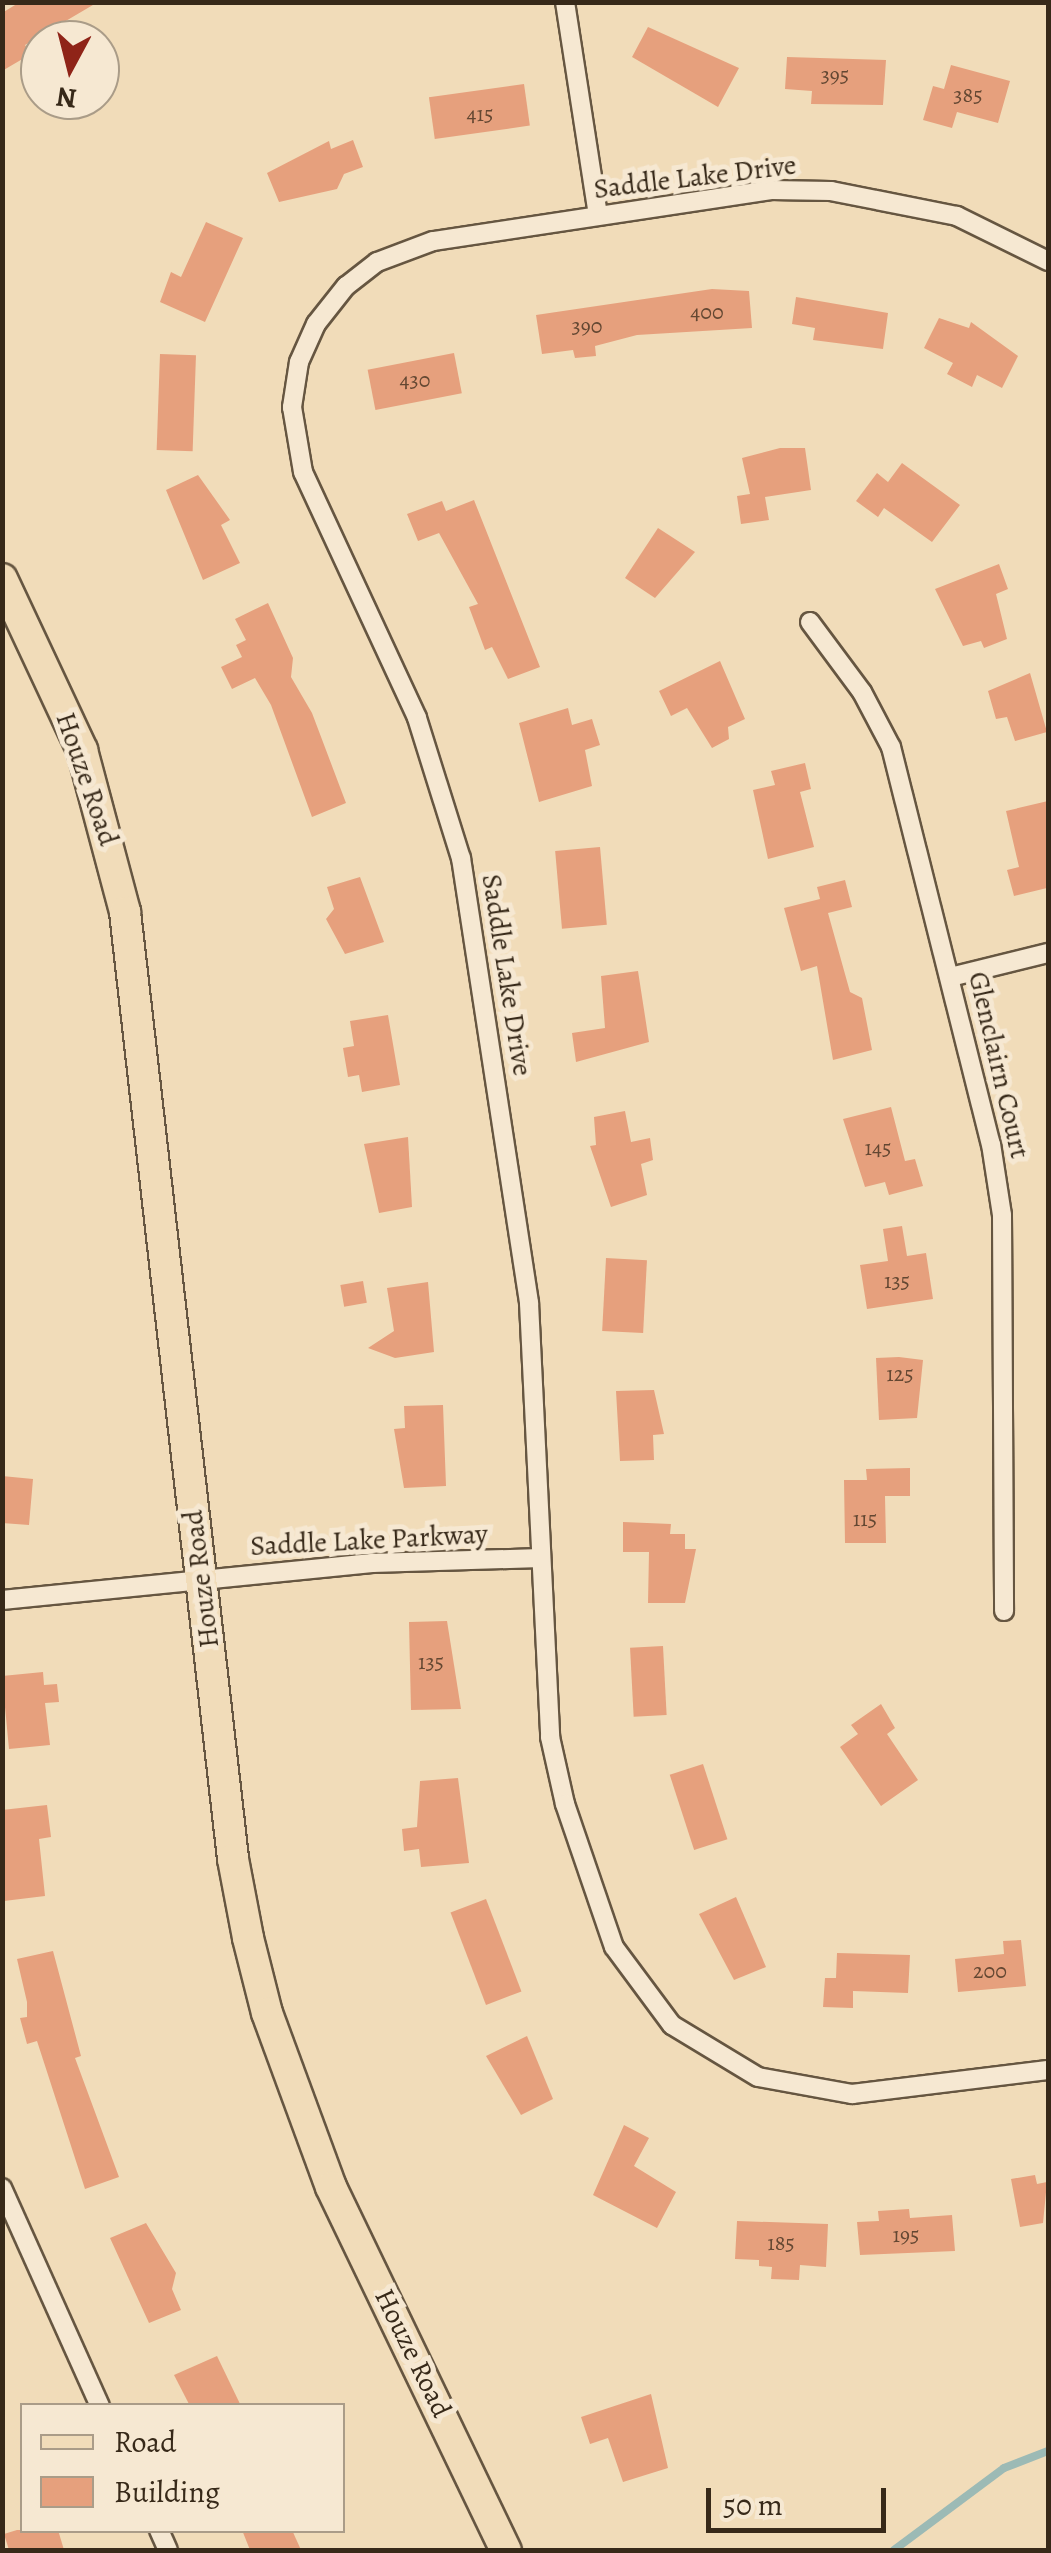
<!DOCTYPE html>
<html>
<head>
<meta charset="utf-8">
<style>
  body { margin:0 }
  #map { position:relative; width:1051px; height:2553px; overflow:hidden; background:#f1dcb9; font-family:Alegreya,serif }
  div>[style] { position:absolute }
  .stream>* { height:8px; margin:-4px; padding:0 4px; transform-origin:4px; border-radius:4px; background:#9cbab5 }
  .building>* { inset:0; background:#e6a07d; transform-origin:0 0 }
  .roads { filter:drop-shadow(2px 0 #665641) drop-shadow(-2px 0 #665641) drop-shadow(0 2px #665641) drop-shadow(0 -2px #665641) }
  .minor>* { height:18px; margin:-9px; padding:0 9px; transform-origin:9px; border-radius:9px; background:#f6e8d2 }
  .primary>* { height:30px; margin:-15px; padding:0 15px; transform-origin:15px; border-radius:15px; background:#f1dcb9 }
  span { translate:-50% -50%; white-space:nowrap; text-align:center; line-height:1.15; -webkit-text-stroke:10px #f6e8d2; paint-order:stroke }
  .number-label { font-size:22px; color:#634732 }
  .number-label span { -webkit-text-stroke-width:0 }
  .street-label { font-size:28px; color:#372919 }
  .frame { position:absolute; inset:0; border:5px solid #372919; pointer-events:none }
  .legend { position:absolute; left:20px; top:2403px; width:325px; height:130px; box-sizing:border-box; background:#f6e8d2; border:2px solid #aa9c88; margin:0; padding:12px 18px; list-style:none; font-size:30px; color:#372919 }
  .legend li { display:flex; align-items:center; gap:20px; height:50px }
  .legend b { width:50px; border:2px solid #aa9c88 }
  .north { position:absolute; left:20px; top:20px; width:100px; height:100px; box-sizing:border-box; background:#f6e8d2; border:2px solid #aa9c88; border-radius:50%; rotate:187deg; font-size:28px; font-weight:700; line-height:40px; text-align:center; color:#372919 }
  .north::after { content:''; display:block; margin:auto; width:35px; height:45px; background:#8f2418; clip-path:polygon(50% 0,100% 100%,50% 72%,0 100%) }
  .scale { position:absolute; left:706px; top:2488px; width:180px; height:45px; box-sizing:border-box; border:5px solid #372919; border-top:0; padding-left:12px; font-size:30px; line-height:35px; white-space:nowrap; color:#372919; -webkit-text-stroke:8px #f6e8d2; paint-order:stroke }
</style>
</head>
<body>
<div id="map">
  <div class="stream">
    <div style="left:894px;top:2550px;width:137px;rotate:-36.7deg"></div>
    <div style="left:1004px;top:2468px;width:47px;rotate:-21.1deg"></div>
  </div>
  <div class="building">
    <div style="clip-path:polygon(20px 2px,98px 2px,25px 45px,31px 54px,2px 71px,2px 13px)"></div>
    <div style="clip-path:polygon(648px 27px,739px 68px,718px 107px,632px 57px)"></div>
    <div style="clip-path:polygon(787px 57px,886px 60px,883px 105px,811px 104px,812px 91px,785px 89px)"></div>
    <div style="clip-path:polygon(951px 65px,1010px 81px,998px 123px,957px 112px,952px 128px,923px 120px,933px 86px,944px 89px)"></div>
    <div style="left:524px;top:84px;width:42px;height:96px;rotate:82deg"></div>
    <div style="clip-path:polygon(353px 140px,363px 167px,344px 174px,337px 189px,279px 202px,267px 173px,329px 141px,331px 149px)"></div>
    <div style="clip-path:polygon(206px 222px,243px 238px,205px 322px,160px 302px,171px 272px,181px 277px)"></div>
    <div style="clip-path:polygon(712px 289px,749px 291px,752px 328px,637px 335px,595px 346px,596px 356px,575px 358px,573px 350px,542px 354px,536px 315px)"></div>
    <div style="clip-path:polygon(796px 297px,888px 313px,883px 349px,813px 340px,815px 328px,792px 324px)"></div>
    <div style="clip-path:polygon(939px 318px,969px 328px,971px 322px,1018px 356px,1002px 388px,977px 375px,972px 387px,947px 374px,953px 363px,924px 348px)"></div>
    <div style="left:454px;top:353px;width:41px;height:88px;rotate:79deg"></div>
    <div style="left:160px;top:354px;width:36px;height:96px;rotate:2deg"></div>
    <div style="clip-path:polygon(780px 448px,805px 448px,811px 490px,765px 497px,769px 520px,741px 524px,737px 496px,750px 494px,742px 458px)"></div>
    <div style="clip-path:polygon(902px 463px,960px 505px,932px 542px,884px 508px,878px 517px,856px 501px,877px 473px,888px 482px)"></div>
    <div style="clip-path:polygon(198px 475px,230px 520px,221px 525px,240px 563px,203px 580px,166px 490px)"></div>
    <div style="clip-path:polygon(474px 500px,540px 667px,508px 679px,492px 647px,485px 650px,469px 607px,478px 604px,439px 533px,418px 541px,407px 514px,442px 501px,446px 511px)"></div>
    <div style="clip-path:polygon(658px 528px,695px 552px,655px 598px,625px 578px)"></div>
    <div style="clip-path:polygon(999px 564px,1008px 589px,996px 594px,1007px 639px,984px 648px,981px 641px,963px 646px,935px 589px)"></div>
    <div style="clip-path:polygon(268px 603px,293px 658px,291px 677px,312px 713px,346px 803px,312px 817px,271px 705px,255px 678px,232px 689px,221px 667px,242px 657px,236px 645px,246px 640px,235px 619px)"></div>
    <div style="clip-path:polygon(720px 661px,745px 719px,728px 727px,729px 739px,712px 748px,687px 708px,671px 716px,659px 691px)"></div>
    <div style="clip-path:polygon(1030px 673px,1047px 732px,1015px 741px,1007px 717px,996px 719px,988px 691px)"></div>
    <div style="clip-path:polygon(568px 708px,572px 725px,592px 719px,600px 745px,585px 750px,592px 786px,539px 802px,519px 723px)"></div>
    <div style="clip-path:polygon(805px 763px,811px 789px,800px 792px,814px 847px,768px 859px,753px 790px,775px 785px,771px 771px)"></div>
    <div style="clip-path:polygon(1048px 801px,1047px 888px,1014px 896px,1007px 870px,1019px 867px,1006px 811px)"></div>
    <div style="left:600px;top:847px;width:78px;height:45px;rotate:85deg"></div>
    <div style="clip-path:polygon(360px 877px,384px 942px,345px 954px,326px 919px,334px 909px,327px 887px)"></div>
    <div style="clip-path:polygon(845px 880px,852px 907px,828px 913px,850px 992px,862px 998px,872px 1050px,833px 1060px,817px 966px,801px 971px,784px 908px,820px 899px,817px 887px)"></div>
    <div style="clip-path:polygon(638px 971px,649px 1042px,576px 1062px,572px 1033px,605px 1028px,601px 976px)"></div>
    <div style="clip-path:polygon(388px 1015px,400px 1085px,362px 1092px,359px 1075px,348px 1077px,343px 1048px,354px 1046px,350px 1021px)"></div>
    <div style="clip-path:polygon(891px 1107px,905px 1161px,915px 1159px,923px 1186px,889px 1195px,885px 1182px,865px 1187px,843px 1119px)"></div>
    <div style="clip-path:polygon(625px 1111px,631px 1142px,650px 1138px,653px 1160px,641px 1164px,647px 1195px,611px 1207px,590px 1146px,596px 1145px,594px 1117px)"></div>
    <div style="clip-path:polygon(408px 1137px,412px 1207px,379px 1213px,364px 1144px)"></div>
    <div style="clip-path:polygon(902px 1226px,907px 1256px,926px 1253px,933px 1299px,867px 1309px,860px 1265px,888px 1261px,883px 1229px)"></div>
    <div style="left:606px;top:1258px;width:41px;height:73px;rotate:3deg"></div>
    <div style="left:363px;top:1281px;width:22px;height:23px;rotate:80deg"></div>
    <div style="clip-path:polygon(428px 1282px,434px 1352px,395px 1358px,368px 1348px,394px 1331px,387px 1288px)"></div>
    <div style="clip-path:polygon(899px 1357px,923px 1360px,917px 1418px,879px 1420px,876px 1358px)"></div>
    <div style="clip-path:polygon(654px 1390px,664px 1434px,653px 1435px,654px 1460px,620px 1461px,616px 1391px)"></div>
    <div style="clip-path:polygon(443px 1405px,446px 1486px,404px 1488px,394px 1429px,405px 1428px,404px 1406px)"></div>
    <div style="clip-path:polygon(910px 1468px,910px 1496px,885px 1496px,886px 1543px,845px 1543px,844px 1480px,867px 1480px,866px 1469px)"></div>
    <div style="clip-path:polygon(2px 1476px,33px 1479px,29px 1525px,2px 1523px)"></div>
    <div style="clip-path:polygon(623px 1522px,671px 1524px,670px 1534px,685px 1534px,685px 1549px,696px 1549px,685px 1603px,648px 1603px,649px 1552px,623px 1552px)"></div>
    <div style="clip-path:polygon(447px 1621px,461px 1709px,411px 1710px,409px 1622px)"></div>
    <div style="left:663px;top:1646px;width:69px;height:33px;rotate:87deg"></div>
    <div style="clip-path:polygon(43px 1672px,44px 1685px,57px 1684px,59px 1702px,45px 1703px,50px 1745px,9px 1749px,2px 1676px)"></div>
    <div style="clip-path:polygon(881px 1704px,895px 1728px,887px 1734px,918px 1780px,881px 1806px,840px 1747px,858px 1734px,851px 1725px)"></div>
    <div style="left:703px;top:1764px;width:79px;height:35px;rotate:72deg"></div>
    <div style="clip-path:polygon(458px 1778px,469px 1863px,421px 1867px,419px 1849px,404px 1851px,402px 1829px,417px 1827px,420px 1781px)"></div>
    <div style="clip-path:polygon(47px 1805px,51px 1837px,39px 1839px,45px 1896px,4px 1901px,2px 1810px)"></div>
    <div style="clip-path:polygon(736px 1897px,766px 1967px,734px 1980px,699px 1914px)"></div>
    <div style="left:486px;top:1899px;width:99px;height:38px;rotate:69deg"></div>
    <div style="clip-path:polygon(1021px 1940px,1026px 1986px,958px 1992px,955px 1959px,1004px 1954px,1003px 1941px)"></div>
    <div style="clip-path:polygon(53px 1951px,81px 2056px,75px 2058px,119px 2177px,85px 2189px,37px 2041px,27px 2044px,20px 2018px,27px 2017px,27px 2002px,17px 1959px)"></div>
    <div style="clip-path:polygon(837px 1953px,910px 1955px,908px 1993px,853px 1991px,853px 2008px,823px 2007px,825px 1978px,836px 1978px)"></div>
    <div style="clip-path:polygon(527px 2036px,553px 2099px,521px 2115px,486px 2056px)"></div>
    <div style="clip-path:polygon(624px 2125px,649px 2138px,634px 2166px,676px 2192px,657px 2228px,593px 2195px)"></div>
    <div style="clip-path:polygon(1035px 2175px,1037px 2184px,1047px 2182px,1043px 2223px,1020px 2227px,1011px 2179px)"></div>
    <div style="clip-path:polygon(909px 2209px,910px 2218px,952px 2215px,955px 2251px,860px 2255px,857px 2222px,879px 2221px,878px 2211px)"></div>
    <div style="clip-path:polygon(737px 2221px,828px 2224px,826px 2267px,800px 2265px,799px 2280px,771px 2279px,772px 2267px,759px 2266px,759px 2260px,735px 2259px)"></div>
    <div style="clip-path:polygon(146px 2223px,176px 2273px,172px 2289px,181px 2310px,149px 2323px,110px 2238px)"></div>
    <div style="clip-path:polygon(217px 2356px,241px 2406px,190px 2406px,174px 2375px)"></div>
    <div style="clip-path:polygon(651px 2394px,668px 2468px,623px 2482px,608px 2438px,590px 2444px,581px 2417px)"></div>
    <div style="clip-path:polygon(17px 2530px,58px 2530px,64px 2550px,9px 2550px,4px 2534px)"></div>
    <div style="clip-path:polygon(242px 2530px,292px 2530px,301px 2550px,250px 2550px)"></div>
  </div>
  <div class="roads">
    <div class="minor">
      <div style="left:565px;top:2px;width:216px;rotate:81.2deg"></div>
      <div style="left:1048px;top:261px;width:102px;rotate:-153.7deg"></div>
      <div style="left:957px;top:216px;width:128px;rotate:-168.8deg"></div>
      <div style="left:831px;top:191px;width:60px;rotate:-179deg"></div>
      <div style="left:771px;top:190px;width:342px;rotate:171.4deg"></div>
      <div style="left:433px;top:241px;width:60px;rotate:159.4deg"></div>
      <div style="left:377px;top:262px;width:39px;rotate:142deg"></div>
      <div style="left:346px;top:286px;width:48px;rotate:128.3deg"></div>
      <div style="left:316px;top:324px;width:42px;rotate:114.1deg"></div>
      <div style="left:299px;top:362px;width:46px;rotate:98.8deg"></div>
      <div style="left:292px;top:407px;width:66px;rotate:80.4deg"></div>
      <div style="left:303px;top:472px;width:271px;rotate:65.1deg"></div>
      <div style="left:417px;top:718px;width:147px;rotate:72.6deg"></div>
      <div style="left:461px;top:858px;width:450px;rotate:81.3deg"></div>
      <div style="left:529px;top:1303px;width:435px;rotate:87.2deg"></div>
      <div style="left:550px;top:1737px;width:69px;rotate:77.4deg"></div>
      <div style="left:565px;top:1804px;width:151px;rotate:71.1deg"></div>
      <div style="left:614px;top:1947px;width:97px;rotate:53.4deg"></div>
      <div style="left:672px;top:2025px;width:100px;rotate:31.2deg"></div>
      <div style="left:758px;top:2077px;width:96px;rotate:10.3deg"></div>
      <div style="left:852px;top:2094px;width:197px;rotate:-7deg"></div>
      <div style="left:810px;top:622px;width:87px;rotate:53.4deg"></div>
      <div style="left:862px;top:692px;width:62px;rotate:62.2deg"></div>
      <div style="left:891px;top:747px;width:409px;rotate:75.9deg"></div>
      <div style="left:991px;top:1144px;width:72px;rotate:81.2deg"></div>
      <div style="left:1002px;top:1215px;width:396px;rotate:89.7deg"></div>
      <div style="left:950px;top:977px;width:101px;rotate:-13.8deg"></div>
      <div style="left:2px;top:1600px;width:372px;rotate:-5.7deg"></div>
      <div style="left:372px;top:1563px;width:169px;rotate:-1.7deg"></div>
      <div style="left:2px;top:2188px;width:239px;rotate:65.8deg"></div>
      <div style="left:159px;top:2530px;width:22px;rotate:66deg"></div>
    </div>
    <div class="primary">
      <div style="left:2px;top:579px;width:189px;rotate:64.9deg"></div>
      <div style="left:82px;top:750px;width:168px;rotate:75.1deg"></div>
      <div style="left:125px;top:912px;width:953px;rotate:83.49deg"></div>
      <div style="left:233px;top:1859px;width:80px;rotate:79.2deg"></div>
      <div style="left:248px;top:1938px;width:77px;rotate:75.8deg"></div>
      <div style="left:267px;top:2013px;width:185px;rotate:69.8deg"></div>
      <div style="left:331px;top:2187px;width:403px;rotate:64.3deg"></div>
    </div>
  </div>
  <div class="number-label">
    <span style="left:835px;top:76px">395</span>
    <span style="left:968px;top:96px">385</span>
    <span style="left:480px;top:115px">415</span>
    <span style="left:707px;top:313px">400</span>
    <span style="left:587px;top:327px">390</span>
    <span style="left:415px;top:381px">430</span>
    <span style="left:878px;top:1149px">145</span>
    <span style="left:897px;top:1282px">135</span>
    <span style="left:900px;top:1375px">125</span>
    <span style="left:865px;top:1520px">115</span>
    <span style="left:431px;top:1663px">135</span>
    <span style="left:990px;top:1972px">200</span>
    <span style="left:906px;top:2236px">195</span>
    <span style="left:781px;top:2244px">185</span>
  </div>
  <div class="street-label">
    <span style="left:695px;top:177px;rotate:-7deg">Saddle Lake Drive</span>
    <span style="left:87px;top:779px;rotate:71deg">Houze Road</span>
    <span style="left:507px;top:975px;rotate:81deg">Saddle Lake Drive</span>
    <span style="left:999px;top:1065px;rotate:77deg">Glenclairn Court</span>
    <span style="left:369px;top:1540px;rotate:-3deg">Saddle Lake Parkway</span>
    <span style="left:201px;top:1579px;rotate:-97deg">Houze Road</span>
    <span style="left:413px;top:2353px;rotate:64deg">Houze Road</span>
  </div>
  <div class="frame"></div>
  <ul class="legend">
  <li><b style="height:12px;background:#f1dcb9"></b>Road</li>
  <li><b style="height:28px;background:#e6a07d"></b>Building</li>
  </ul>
  <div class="north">N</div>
  <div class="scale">50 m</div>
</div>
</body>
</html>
